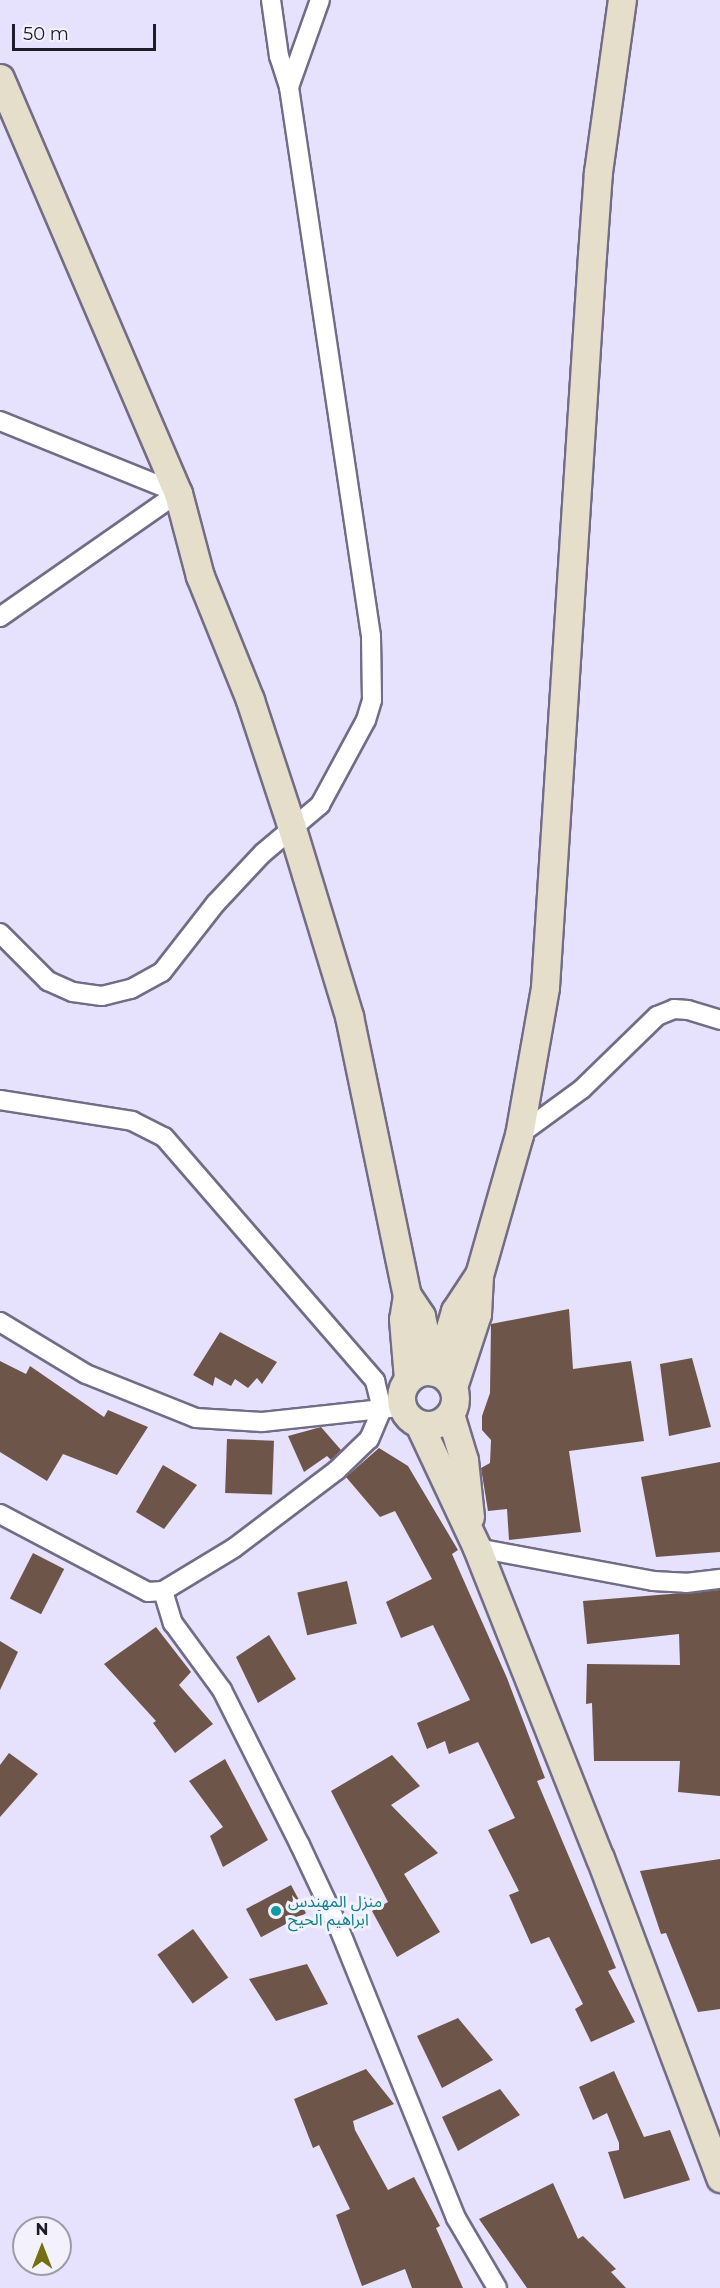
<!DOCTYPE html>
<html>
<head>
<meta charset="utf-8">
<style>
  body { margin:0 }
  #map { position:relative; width:720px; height:2288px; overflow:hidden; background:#e6e1fd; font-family:Montserrat,"Noto Sans Arabic",sans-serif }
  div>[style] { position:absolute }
  .building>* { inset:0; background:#6e5549; transform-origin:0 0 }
  .roads { filter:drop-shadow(2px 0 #726d86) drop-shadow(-2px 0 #726d86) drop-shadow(0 2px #726d86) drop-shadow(0 -2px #726d86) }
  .street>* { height:18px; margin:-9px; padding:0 9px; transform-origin:9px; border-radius:9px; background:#fff }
  .secondary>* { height:27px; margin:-13.5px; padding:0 13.5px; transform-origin:13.5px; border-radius:13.5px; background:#e5deca }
  .secondary>.ring { margin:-13.5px; padding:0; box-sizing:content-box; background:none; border:27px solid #e5deca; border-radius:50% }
  .dots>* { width:16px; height:16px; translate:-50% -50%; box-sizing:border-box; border:3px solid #f3f1fc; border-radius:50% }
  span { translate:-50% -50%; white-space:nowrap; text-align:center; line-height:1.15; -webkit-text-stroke:6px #f3f1fc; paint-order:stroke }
  .culture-label { font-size:16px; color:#0d838f }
  .left { translate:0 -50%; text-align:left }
  .north { position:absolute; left:12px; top:2216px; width:60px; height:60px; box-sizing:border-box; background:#f3f1fc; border:2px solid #9d9ba6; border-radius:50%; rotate:0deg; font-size:16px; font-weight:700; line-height:24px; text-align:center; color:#1d1b25 }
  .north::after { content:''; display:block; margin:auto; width:21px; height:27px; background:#746f10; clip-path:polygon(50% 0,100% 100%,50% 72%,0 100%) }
  .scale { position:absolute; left:12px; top:24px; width:144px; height:27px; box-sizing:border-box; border:3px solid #1d1b25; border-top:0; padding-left:8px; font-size:18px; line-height:21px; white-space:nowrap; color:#1d1b25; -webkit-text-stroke:4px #f3f1fc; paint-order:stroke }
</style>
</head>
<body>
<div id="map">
  <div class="building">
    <div style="clip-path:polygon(569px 1309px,573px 1369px,631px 1361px,644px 1441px,569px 1451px,581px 1532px,509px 1540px,507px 1509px,488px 1511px,481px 1468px,490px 1463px,491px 1440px,482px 1430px,482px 1416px,490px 1393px,491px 1324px)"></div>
    <div style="clip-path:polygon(220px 1332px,277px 1362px,262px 1384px,257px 1378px,248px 1388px,235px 1379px,231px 1386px,215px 1377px,213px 1386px,193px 1375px)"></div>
    <div style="clip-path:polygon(692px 1358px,711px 1427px,669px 1436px,660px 1364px)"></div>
    <div style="clip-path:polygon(0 1361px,26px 1374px,30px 1366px,104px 1417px,108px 1410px,148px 1427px,117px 1475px,63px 1454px,47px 1481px,0 1452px)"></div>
    <div style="clip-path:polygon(321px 1427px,341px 1450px,331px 1460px,327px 1456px,304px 1472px,288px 1436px)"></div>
    <div style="left:227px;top:1439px;width:47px;height:54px;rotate:2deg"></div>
    <div style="clip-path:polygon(379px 1448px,408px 1466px,458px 1550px,452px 1554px,507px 1678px,545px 1778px,537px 1781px,616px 1968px,608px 1971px,635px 2022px,591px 2042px,575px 2009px,583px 2004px,549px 1937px,531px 1944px,509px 1895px,519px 1891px,488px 1830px,515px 1818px,478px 1742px,449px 1754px,445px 1741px,427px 1749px,417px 1723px,470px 1700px,433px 1625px,401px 1638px,386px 1602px,432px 1579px,395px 1511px,380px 1517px,346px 1477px)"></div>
    <div style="clip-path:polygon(720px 1462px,720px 1552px,656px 1557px,641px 1477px)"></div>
    <div style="clip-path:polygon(163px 1465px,197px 1485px,164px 1529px,136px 1512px)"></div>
    <div style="left:33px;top:1553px;width:35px;height:51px;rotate:27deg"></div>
    <div style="left:347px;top:1581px;width:44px;height:51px;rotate:77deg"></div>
    <div style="clip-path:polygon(720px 1590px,720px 1796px,678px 1792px,680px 1761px,594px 1761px,592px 1703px,586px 1704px,587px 1664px,680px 1665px,679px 1634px,587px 1644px,583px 1601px)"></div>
    <div style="clip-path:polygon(156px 1627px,191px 1672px,179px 1685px,213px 1724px,175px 1753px,153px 1723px,156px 1721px,104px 1664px)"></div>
    <div style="clip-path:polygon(269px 1635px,296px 1679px,258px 1703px,236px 1657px)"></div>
    <div style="clip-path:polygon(0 1641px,18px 1652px,0 1690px)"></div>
    <div style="clip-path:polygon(9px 1753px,38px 1774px,0 1817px,0 1765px)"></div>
    <div style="clip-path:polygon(392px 1755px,420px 1786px,391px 1805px,438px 1853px,404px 1874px,440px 1932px,397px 1957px,372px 1911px,388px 1902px,331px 1791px)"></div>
    <div style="clip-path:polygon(225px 1759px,268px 1840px,223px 1867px,210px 1836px,223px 1827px,189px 1781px)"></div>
    <div style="clip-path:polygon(720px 1859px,720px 2009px,698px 2012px,666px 1933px,661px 1934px,640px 1871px)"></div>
    <div style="left:291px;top:1885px;width:32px;height:51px;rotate:62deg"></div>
    <div style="left:193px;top:1929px;width:60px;height:44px;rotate:54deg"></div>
    <div style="clip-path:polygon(307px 1964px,328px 2004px,276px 2021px,249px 1979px)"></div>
    <div style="clip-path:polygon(458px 2018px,493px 2060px,442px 2088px,417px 2036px)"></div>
    <div style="clip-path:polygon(366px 2069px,394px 2104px,353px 2121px,355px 2130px,388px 2190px,414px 2177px,440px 2226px,436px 2228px,463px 2288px,412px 2288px,405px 2269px,362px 2286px,336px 2215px,350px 2209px,319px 2145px,313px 2148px,294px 2099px)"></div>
    <div style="clip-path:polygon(614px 2071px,644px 2137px,670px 2130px,690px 2180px,624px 2199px,608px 2152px,619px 2150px,619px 2143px,607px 2113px,593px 2120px,579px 2087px)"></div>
    <div style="clip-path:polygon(500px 2089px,520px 2115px,458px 2151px,442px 2117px)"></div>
    <div style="clip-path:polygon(553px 2183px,578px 2239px,583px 2236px,616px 2269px,611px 2272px,626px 2288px,527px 2288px,479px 2219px)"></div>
  </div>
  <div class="roads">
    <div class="street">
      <div style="left:271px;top:0;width:57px;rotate:81.9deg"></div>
      <div style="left:279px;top:56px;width:33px;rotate:72deg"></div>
      <div style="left:0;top:421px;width:192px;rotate:22deg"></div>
      <div style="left:0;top:617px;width:217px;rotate:-34.9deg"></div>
      <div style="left:0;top:933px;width:68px;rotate:45deg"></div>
      <div style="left:48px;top:981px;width:27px;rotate:24deg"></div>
      <div style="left:73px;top:992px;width:29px;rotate:8deg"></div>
      <div style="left:102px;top:996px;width:30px;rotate:-14deg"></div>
      <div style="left:131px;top:989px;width:35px;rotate:-29deg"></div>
      <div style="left:162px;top:972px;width:88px;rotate:-52deg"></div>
      <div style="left:216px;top:903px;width:69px;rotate:-46.8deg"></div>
      <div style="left:263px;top:853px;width:75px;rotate:-40.1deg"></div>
      <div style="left:320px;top:805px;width:97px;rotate:-61.6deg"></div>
      <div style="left:366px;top:720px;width:21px;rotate:-73deg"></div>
      <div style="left:372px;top:700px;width:64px;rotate:-90.9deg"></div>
      <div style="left:371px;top:636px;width:555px;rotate:-98.5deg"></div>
      <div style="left:289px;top:87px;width:92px;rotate:-70.4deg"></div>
      <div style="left:0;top:1100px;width:134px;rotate:9deg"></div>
      <div style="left:132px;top:1121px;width:36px;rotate:27deg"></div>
      <div style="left:164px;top:1137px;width:323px;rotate:49.1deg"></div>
      <div style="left:375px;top:1381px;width:29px;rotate:76deg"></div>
      <div style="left:382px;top:1409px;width:33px;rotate:113deg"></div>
      <div style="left:369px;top:1439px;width:45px;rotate:135.9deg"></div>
      <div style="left:337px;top:1470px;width:129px;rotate:142.9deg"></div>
      <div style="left:234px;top:1548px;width:83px;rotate:148.8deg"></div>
      <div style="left:519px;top:1135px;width:78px;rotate:-36.1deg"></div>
      <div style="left:582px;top:1089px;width:105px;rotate:-44.2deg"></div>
      <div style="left:657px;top:1016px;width:18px;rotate:-22deg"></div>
      <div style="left:674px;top:1009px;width:14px;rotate:4deg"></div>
      <div style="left:688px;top:1010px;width:34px;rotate:17deg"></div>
      <div style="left:0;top:1322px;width:100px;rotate:31.2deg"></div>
      <div style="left:86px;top:1374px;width:118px;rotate:21.8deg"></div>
      <div style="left:196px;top:1418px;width:66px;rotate:3.5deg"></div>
      <div style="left:262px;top:1422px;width:140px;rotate:-6.2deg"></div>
      <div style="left:0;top:1514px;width:167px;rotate:27.8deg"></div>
      <div style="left:148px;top:1592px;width:15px;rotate:-4deg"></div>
      <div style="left:163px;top:1591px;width:34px;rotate:73deg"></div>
      <div style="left:173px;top:1623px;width:83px;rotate:53.8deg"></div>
      <div style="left:222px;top:1690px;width:174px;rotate:63.3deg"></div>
      <div style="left:300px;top:1845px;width:89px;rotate:64.9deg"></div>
      <div style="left:338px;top:1926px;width:315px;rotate:68deg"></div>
      <div style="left:456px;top:2218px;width:81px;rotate:59.6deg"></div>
      <div style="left:477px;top:1548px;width:179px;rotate:10.6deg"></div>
      <div style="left:653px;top:1581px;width:33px;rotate:3deg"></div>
      <div style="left:686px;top:1583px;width:34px;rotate:-7deg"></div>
    </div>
    <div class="secondary">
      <div style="left:0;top:78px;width:452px;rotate:66.8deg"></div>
      <div style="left:178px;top:493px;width:86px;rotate:75.2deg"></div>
      <div style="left:200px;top:576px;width:134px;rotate:68deg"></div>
      <div style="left:250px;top:700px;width:132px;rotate:71.8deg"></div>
      <div style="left:291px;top:825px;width:200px;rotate:73.1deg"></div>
      <div style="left:349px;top:1016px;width:285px;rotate:78.3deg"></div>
      <div style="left:407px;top:1295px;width:24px;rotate:99deg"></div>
      <div style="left:403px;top:1319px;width:60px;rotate:85.2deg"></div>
      <div style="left:407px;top:1295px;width:25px;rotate:56deg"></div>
      <div style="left:421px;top:1316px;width:57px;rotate:77.9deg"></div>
      <div class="ring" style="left:401px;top:1371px;width:27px;height:27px"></div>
      <div style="left:437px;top:1372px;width:64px;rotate:-73.6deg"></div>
      <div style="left:455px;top:1311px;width:42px;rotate:-56.7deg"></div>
      <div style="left:453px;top:1387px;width:77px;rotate:-71.8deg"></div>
      <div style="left:477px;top:1314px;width:39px;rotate:-87deg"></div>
      <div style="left:479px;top:1275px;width:146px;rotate:-74.1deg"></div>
      <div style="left:519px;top:1135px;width:150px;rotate:-80deg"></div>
      <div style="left:545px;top:987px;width:734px;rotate:-86.33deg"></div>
      <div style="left:592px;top:255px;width:83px;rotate:-85.9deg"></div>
      <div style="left:598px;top:172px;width:174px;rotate:-82.1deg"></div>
      <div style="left:450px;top:1414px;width:48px;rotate:73.1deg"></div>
      <div style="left:464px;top:1460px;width:57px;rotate:84deg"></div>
      <div style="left:419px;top:1424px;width:137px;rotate:64.9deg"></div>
      <div style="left:477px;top:1548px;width:334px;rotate:68.4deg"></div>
      <div style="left:600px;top:1858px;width:342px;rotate:69.4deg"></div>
    </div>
  </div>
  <div class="dots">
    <div style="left:276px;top:1911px;background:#0f9aa8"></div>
  </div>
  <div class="culture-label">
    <span class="left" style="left:288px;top:1911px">منزل المهندس<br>ابراهيم الحيح</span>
  </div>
  <div class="north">N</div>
  <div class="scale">50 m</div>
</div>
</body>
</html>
